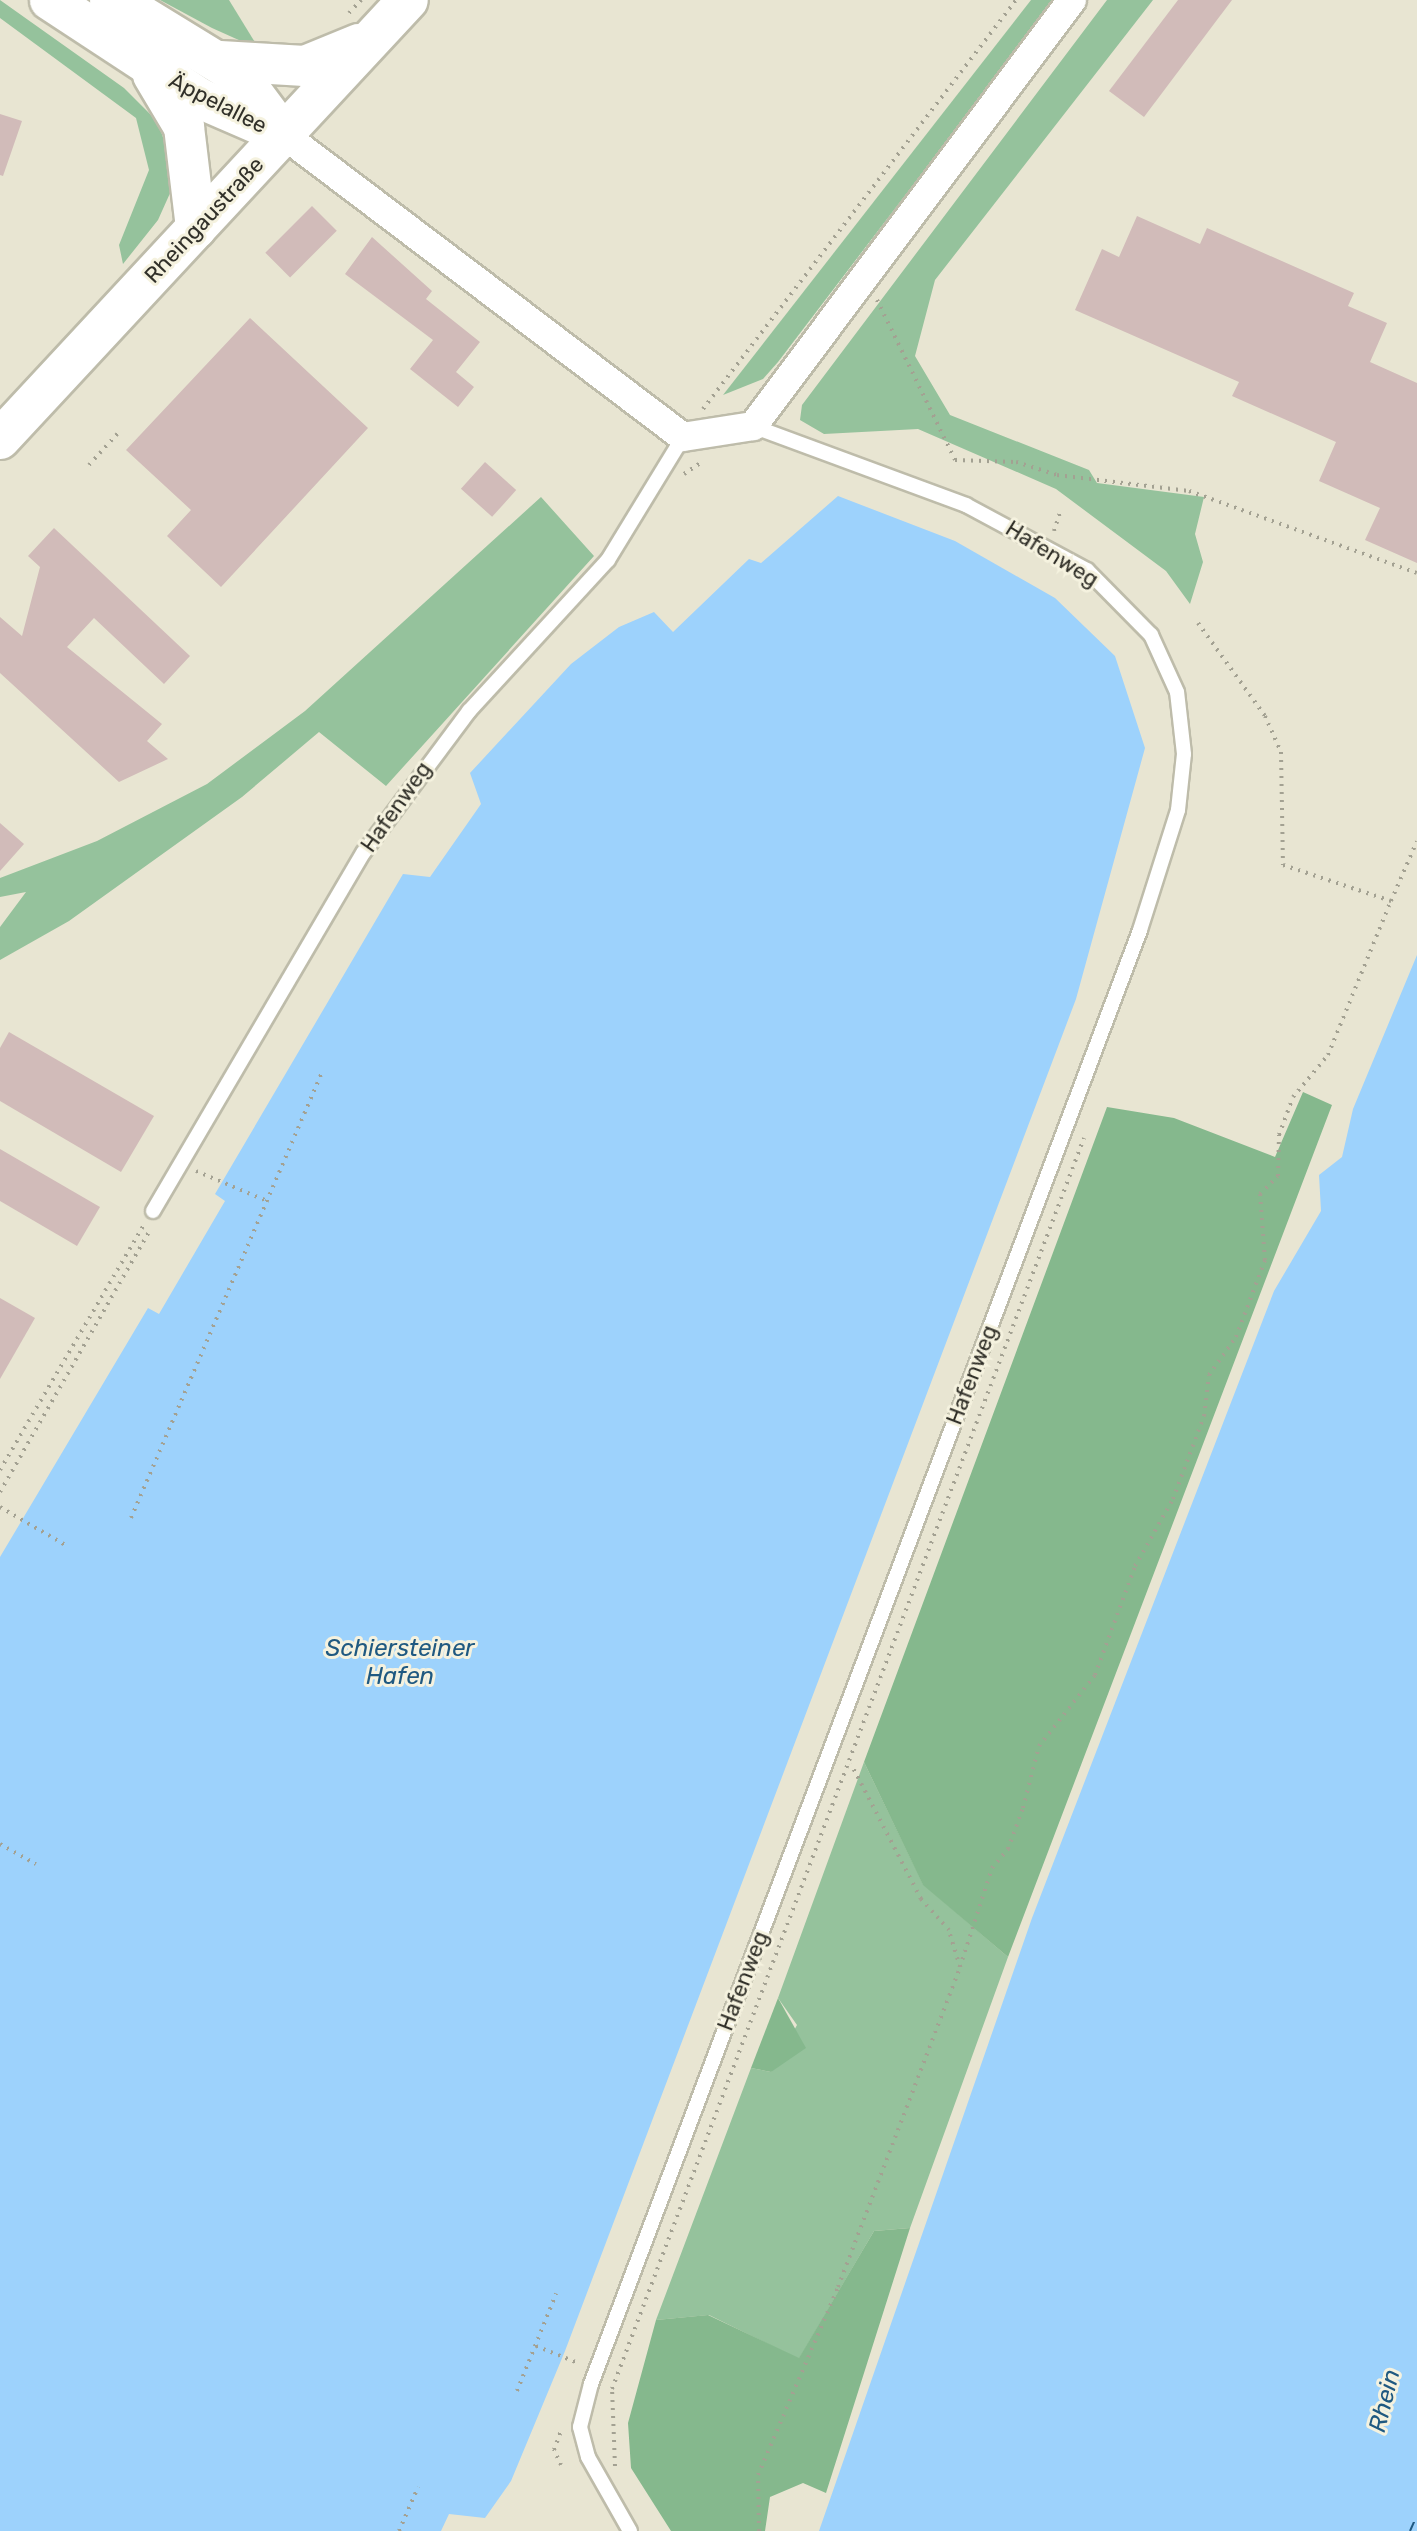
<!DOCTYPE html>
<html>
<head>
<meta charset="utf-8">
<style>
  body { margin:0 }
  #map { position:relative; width:1417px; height:2531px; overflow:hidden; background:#e8e5d2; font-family:Rubik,sans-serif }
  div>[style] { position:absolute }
  .green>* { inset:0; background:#95c29c }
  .forest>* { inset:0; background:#85b88d }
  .water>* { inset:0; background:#9dd2fc }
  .ferry>* { height:2px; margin-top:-1px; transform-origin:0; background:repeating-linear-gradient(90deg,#1f5981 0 10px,transparent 0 18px) }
  .building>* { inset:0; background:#d1bbb9; transform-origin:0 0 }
  .path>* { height:4px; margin-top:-2px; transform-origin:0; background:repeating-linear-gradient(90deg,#a3a192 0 2px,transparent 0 8px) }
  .roads { filter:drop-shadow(2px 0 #bebcaa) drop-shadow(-2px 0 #bebcaa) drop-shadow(0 2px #bebcaa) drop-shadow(0 -2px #bebcaa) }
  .lane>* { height:14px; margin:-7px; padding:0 7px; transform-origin:7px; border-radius:7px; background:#fff }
  .street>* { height:28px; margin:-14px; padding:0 14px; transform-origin:14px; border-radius:14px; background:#fff }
  .secondary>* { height:40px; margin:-20px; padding:0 20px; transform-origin:20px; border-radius:20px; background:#fff }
  .highway>* { height:44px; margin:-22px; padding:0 22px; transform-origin:22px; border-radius:22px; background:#fff }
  span { translate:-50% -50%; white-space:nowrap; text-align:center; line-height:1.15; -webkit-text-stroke:6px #f5f2df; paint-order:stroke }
  .street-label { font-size:22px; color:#313029 }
  .water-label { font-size:24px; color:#1f5981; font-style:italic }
</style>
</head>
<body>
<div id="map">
  <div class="green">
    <div style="clip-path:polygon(0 0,124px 88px,158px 122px,173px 168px,171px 191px,158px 220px,123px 264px,119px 245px,149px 170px,136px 118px,0 18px)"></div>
    <div style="clip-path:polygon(160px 0,229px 0,259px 49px,212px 28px)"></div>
    <div style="clip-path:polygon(1031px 0,1054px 0,778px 362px,763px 379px,723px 395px)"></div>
    <div style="clip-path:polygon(1107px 0,1153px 0,935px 280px,915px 356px,950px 415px,1089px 470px,1097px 483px,1204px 497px,1195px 534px,1203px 562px,1190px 604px,1166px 571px,1056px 489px,918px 429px,824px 434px,800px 420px,802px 405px)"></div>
    <div style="clip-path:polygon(541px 497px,594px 556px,386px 786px,319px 732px,242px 797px,69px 921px,0 960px,0 927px,26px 892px,0 897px,0 878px,97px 841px,207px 784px,305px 711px)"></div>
    <div style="clip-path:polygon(864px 1762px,923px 1884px,1008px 1957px,910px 2228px,874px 2231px,799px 2359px,709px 2315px,656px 2320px,751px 2068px,771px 2072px,797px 2025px,778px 1998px)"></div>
  </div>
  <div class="forest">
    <div style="clip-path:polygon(1303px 1092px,1332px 1105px,1008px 1957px,923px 1885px,864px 1762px,1107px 1107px,1174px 1118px,1275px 1157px)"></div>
    <div style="clip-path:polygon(778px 1998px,806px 2048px,771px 2072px,751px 2068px)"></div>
    <div style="clip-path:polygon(910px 2228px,826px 2493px,803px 2483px,770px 2497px,765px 2531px,671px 2531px,631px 2468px,628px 2423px,656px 2320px,708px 2315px,799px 2358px,874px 2231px)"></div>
  </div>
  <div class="water">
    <div style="clip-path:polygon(838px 496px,955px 541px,1055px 598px,1115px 656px,1145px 748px,1076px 999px,565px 2351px,511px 2481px,485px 2518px,449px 2514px,441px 2531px,0 2531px,0 1557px,148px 1308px,159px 1314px,225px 1201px,215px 1194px,403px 874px,430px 877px,481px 804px,470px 773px,571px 664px,619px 627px,654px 612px,673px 632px,749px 559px,761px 563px)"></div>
    <div style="clip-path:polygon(1417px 955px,1417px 2531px,819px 2531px,1032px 1918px,1274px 1291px,1321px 1211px,1319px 1175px,1342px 1157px,1353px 1109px)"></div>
  </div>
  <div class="ferry">
    <div style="left:1410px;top:2531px;width:17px;rotate:-66deg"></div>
  </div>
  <div class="building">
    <div style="clip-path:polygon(1178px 0,1232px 0,1144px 117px,1109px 91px)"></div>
    <div style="clip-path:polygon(0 114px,22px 121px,3px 176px,0 175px)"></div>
    <div style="left:312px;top:206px;width:35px;height:66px;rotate:45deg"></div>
    <div style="clip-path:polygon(1137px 216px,1200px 244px,1207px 228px,1354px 293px,1348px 306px,1387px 323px,1370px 362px,1417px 383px,1417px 563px,1365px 540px,1380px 508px,1319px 481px,1336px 442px,1232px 396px,1239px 382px,1075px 310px,1102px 249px,1119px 257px)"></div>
    <div style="clip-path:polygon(372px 237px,432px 291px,426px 299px,480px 342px,456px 372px,474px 387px,458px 407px,410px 369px,433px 340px,345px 274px)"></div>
    <div style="clip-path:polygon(250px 318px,368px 428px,221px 587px,167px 536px,191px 510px,126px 450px)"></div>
    <div style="left:485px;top:462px;width:42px;height:36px;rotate:42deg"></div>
    <div style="clip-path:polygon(54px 528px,190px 656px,164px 684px,94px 618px,67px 647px,162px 724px,147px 741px,168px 759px,119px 782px,0 673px,0 617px,22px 636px,40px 567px,28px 556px)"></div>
    <div style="clip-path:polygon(0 823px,24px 844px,0 871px)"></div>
    <div style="clip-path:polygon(9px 1032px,154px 1116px,121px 1172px,0 1101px,0 1048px)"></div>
    <div style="clip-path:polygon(0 1149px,100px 1207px,77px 1246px,0 1201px)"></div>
    <div style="clip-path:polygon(0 1298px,35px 1318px,0 1379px)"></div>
  </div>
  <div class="path">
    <div style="left:349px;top:13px;width:18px;rotate:-47deg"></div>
    <div style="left:877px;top:300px;width:178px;rotate:64deg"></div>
    <div style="left:955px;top:460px;width:61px;rotate:1.9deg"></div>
    <div style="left:1016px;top:462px;width:43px;rotate:17.6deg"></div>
    <div style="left:1057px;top:475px;width:133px;rotate:6.9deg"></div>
    <div style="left:1189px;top:491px;width:242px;rotate:19.8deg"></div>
    <div style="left:703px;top:409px;width:515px;rotate:-52.57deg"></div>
    <div style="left:89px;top:465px;width:45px;rotate:-47.7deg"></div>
    <div style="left:684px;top:474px;width:23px;rotate:-34deg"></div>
    <div style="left:1054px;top:531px;width:22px;rotate:-72deg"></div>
    <div style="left:1198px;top:623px;width:115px;rotate:54.2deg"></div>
    <div style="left:1265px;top:716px;width:39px;rotate:66deg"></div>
    <div style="left:1281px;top:752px;width:113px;rotate:89deg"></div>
    <div style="left:1283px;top:865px;width:114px;rotate:18.4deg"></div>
    <div style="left:1391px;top:901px;width:65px;rotate:-66.6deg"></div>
    <div style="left:196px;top:1171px;width:77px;rotate:22.9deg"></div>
    <div style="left:0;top:1470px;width:283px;rotate:-59.6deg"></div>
    <div style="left:0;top:1492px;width:302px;rotate:-60.2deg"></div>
    <div style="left:0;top:1507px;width:78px;rotate:30.2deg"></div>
    <div style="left:131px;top:1518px;width:486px;rotate:-66.8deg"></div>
    <div style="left:0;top:1844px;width:41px;rotate:29.1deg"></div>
    <div style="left:960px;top:1967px;width:104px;rotate:-72.1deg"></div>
    <div style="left:992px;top:1868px;width:25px;rotate:-50deg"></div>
    <div style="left:1008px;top:1849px;width:44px;rotate:-69.9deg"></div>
    <div style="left:1023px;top:1808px;width:64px;rotate:-75.5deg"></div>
    <div style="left:1039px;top:1746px;width:90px;rotate:-51.7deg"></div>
    <div style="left:1095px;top:1675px;width:116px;rotate:-69.8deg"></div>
    <div style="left:1135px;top:1566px;width:77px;rotate:-60.4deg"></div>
    <div style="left:1173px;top:1499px;width:89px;rotate:-69.5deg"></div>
    <div style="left:1204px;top:1416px;width:41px;rotate:-83deg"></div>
    <div style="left:1209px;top:1375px;width:47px;rotate:-54.6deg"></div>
    <div style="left:1236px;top:1337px;width:82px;rotate:-69.4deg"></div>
    <div style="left:1265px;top:1260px;width:66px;rotate:-94.3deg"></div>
    <div style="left:1260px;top:1194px;width:25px;rotate:-45deg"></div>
    <div style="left:1278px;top:1176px;width:41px;rotate:-88.6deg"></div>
    <div style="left:1279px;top:1135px;width:40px;rotate:-69.8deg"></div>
    <div style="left:1293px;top:1097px;width:55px;rotate:-50.2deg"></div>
    <div style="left:1328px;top:1055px;width:166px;rotate:-67.8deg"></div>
    <div style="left:536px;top:2346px;width:45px;rotate:22deg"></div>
    <div style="left:517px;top:2391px;width:105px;rotate:-68.1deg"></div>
    <div style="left:561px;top:2465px;width:17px;rotate:-115deg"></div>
    <div style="left:554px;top:2450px;width:20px;rotate:-70deg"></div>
    <div style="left:615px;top:2466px;width:77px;rotate:-92.2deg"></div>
    <div style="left:612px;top:2389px;width:1337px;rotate:-69.33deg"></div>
    <div style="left:399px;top:2531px;width:48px;rotate:-66.6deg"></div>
    <div style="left:759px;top:2531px;width:56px;rotate:-91deg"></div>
    <div style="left:758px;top:2475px;width:204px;rotate:-66.9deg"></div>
    <div style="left:838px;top:2287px;width:342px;rotate:-69.1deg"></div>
    <div style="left:960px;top:1967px;width:39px;rotate:-107deg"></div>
    <div style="left:949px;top:1930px;width:42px;rotate:-132.1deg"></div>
    <div style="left:921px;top:1899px;width:152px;rotate:-117.4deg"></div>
  </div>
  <div class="roads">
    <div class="lane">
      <div style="left:153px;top:1211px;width:416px;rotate:-59.6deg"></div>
      <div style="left:364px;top:852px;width:176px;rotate:-53.3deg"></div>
      <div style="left:469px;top:711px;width:205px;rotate:-47.4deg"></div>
      <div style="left:608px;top:560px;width:144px;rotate:-58.6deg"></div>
      <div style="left:630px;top:2531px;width:85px;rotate:-119.6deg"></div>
      <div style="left:588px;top:2457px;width:31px;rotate:-105deg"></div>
      <div style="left:580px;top:2427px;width:44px;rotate:-75.7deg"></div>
      <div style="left:591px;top:2384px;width:1554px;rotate:-69.31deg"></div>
      <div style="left:1140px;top:930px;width:126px;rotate:-72.4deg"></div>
      <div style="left:1178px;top:810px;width:56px;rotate:-83.9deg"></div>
      <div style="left:1184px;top:754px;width:62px;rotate:-96.4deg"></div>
      <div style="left:1177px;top:692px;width:63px;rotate:-114.5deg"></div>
      <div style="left:1151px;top:635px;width:91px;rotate:-134.6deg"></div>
      <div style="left:1087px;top:570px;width:137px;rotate:-151.8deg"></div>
      <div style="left:966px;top:505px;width:227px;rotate:-159.7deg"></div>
    </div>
    <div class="street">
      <div style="left:284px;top:135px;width:500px;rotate:37.12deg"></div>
      <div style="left:683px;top:437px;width:71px;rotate:-8.9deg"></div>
      <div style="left:753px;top:426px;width:532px;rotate:-53.17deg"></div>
    </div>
    <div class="secondary">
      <div style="left:50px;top:0;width:181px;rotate:33.3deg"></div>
      <div style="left:201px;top:99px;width:90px;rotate:23.4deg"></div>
      <div style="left:116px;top:0;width:145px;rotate:31.5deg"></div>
      <div style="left:240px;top:76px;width:74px;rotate:53.3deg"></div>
      <div style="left:220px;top:61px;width:85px;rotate:3.4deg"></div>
      <div style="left:305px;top:66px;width:58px;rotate:-22.2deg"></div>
      <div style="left:153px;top:75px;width:61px;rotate:59.2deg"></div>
      <div style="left:184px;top:127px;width:102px;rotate:83.2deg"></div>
      <div style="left:0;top:439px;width:599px;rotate:-47.1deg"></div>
    </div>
    <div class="highway">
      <div style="left:112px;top:0;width:9px;rotate:27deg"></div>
    </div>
  </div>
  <div class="street-label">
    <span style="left:218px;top:103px;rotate:27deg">Äppelallee</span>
    <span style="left:204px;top:220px;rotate:-47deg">Rheingaustraße</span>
    <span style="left:1052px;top:554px;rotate:32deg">Hafenweg</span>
    <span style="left:396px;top:807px;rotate:-55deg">Hafenweg</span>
    <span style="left:972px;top:1375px;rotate:-69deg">Hafenweg</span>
    <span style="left:743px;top:1981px;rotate:-69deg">Hafenweg</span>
  </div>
  <div class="water-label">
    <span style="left:400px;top:1663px">Schiersteiner<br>Hafen</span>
    <span style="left:1385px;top:2401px;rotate:-76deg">Rhein</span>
  </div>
</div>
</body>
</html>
